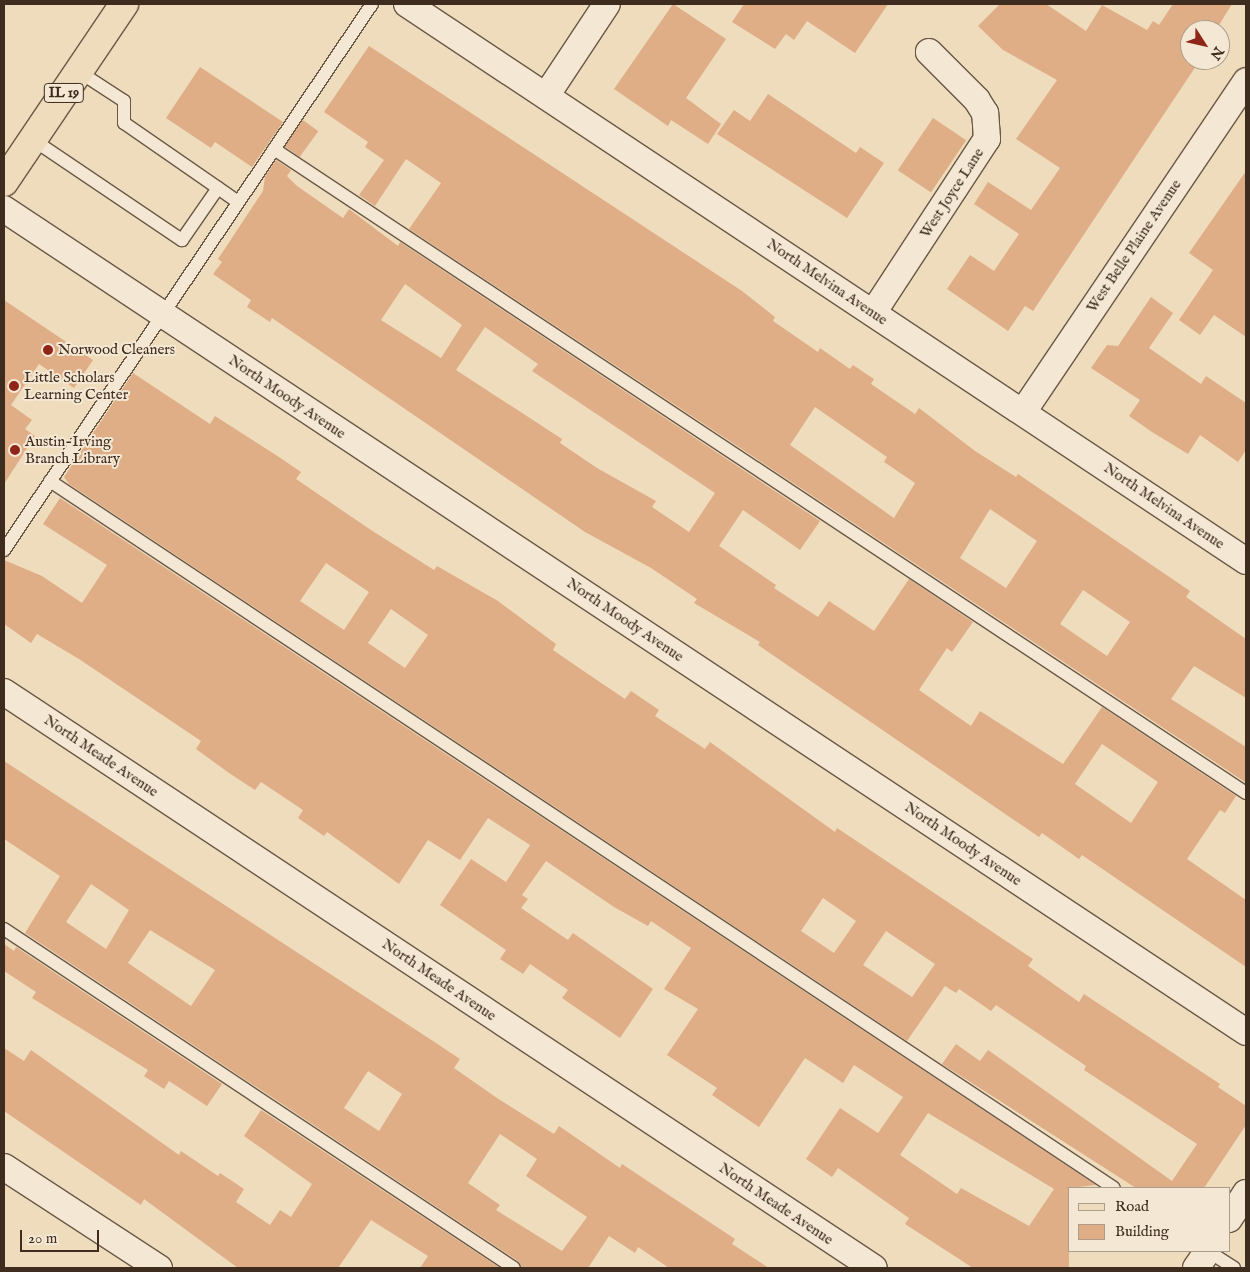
<!DOCTYPE html>
<html>
<head>
<meta charset="utf-8">
<style>
  body { margin:0 }
  #map { position:relative; width:1250px; height:1272px; overflow:hidden; background:#eedcbd; font-family:"IM FELL English",serif }
  div>[style] { position:absolute }
  .building>* { inset:0; background:#dfae87; transform-origin:0 0 }
  .roads { filter:drop-shadow(1px 0 #6a5846) drop-shadow(-1px 0 #6a5846) drop-shadow(0 1px #6a5846) drop-shadow(0 -1px #6a5846) }
  .lane>* { height:12px; margin:-6px; padding:0 6px; transform-origin:6px; border-radius:6px; background:#f4e8d4 }
  .street>* { height:26px; margin:-13px; padding:0 13px; transform-origin:13px; border-radius:13px; background:#f4e8d4 }
  .primary>* { height:28px; margin:-14px; padding:0 14px; transform-origin:14px; border-radius:14px; background:#eedcbd }
  .dots>* { width:14px; height:14px; translate:-50% -50%; box-sizing:border-box; border:2px solid #f4e8d4; border-radius:50% }
  span { translate:-50% -50%; white-space:nowrap; text-align:center; line-height:1.15; -webkit-text-stroke:4px #f4e8d4; paint-order:stroke }
  .shield-label span { padding:1px 4px; background:#f4e8d4; border:1px solid; border-radius:4px; -webkit-text-stroke-width:0 }
  .shield-label { font-size:14px; color:#3e2c1e; font-weight:700 }
  .street-label { font-size:15px; color:#3e2c1e }
  .poi-label { font-size:15px; color:#3e2c1e }
  .left { translate:0 -50%; text-align:left }
  .frame { position:absolute; inset:0; border:5px solid #3e2c1e; pointer-events:none }
  .legend { position:absolute; left:1068px; top:1187px; width:162px; height:65px; box-sizing:border-box; background:#f4e8d4; border:1px solid #ab9d8b; margin:0; padding:6px 9px; list-style:none; font-size:15px; color:#3e2c1e }
  .legend li { display:flex; align-items:center; gap:10px; height:25px }
  .legend b { width:25px; border:1px solid #ab9d8b }
  .north { position:absolute; left:1180px; top:20px; width:50px; height:50px; box-sizing:border-box; background:#f4e8d4; border:1px solid #ab9d8b; border-radius:50%; rotate:125deg; font-size:14px; font-weight:700; line-height:20px; text-align:center; color:#3e2c1e }
  .north::after { content:''; display:block; margin:auto; width:18px; height:22px; background:#8f2418; clip-path:polygon(50% 0,100% 100%,50% 72%,0 100%) }
  .scale { position:absolute; left:20px; top:1230px; width:79px; height:22px; box-sizing:border-box; border:2px solid #3e2c1e; border-top:0; padding-left:6px; font-size:15px; line-height:18px; white-space:nowrap; color:#3e2c1e; -webkit-text-stroke:4px #f4e8d4; paint-order:stroke }
</style>
</head>
<body>
<div id="map">
  <div class="building">
    <div style="clip-path:polygon(673px 4px,726px 39px,686px 98px,721px 124px,708px 144px,671px 120px,668px 126px,614px 89px)"></div>
    <div style="clip-path:polygon(744px 4px,888px 4px,855px 53px,807px 21px,794px 40px,786px 34px,775px 49px,732px 22px)"></div>
    <div style="clip-path:polygon(1000px 4px,1046px 4px,1086px 31px,1102px 5px,1147px 30px,1153px 21px,1159px 25px,1173px 4px,1232px 4px,1216px 30px,1190px 30px,1190px 60px,1200px 60px,1033px 311px,1025px 306px,1008px 331px,947px 289px,970px 255px,994px 271px,1019px 234px,974px 204px,988px 182px,1031px 210px,1060px 168px,1016px 139px,1057px 80px,1003px 50px,978px 26px)"></div>
    <div style="clip-path:polygon(evenodd,369px 46px,742px 291px,775px 317px,773px 321px,818px 352px,820px 348px,850px 369px,853px 365px,874px 379px,871px 384px,915px 414px,919px 408px,975px 451px,1016px 477px,1018px 474px,1190px 591px,1186px 597px,1246px 639px,1246px 698px,1194px 666px,1171px 699px,1246px 747px,1245px 782px,409px 229px,441px 183px,406px 159px,375px 206px,359px 195px,384px 160px,365px 147px,368px 142px,324px 112px,369px 46px,815px 407px,887px 457px,884px 462px,915px 483px,894px 518px,790px 445px,815px 407px,369px 46px,990px 509px,1037px 541px,1006px 588px,960px 558px,990px 509px,369px 46px,1083px 590px,1130px 622px,1107px 656px,1060px 624px,1083px 590px)"></div>
    <div style="clip-path:polygon(200px 67px,283px 122px,252px 167px,215px 142px,211px 148px,166px 118px)"></div>
    <div style="clip-path:polygon(768px 94px,856px 153px,860px 147px,884px 163px,847px 218px,717px 134px,734px 110px,750px 121px)"></div>
    <div style="left:933px;top:118px;width:40px;height:63px;rotate:34deg"></div>
    <div style="left:303px;top:120px;width:19px;height:32px;rotate:36deg"></div>
    <div style="clip-path:polygon(evenodd,276px 160px,291px 170px,287px 176px,297px 186px,343px 218px,349px 209px,398px 246px,400px 242px,820px 521px,800px 550px,743px 510px,719px 546px,776px 585px,774px 588px,818px 617px,829px 601px,874px 631px,909px 579px,973px 622px,952px 652px,947px 648px,919px 690px,971px 726px,980px 711px,1063px 764px,1102px 707px,1236px 796px,1225px 813px,1220px 810px,1187px 859px,1246px 900px,1246px 967px,1082px 855px,1079px 859px,1042px 833px,1039px 837px,758px 645px,760px 642px,694px 603px,697px 599px,651px 568px,585px 532px,272px 318px,270px 322px,247px 307px,251px 300px,213px 274px,222px 262px,218px 259px,263px 191px,265px 177px,276px 160px,405px 284px,462px 325px,441px 358px,381px 320px,405px 284px,276px 160px,485px 327px,538px 364px,532px 371px,715px 493px,689px 532px,652px 507px,656px 501px,597px 468px,560px 443px,562px 439px,456px 370px,485px 327px,276px 160px,1102px 744px,1158px 782px,1131px 823px,1075px 784px,1102px 744px)"></div>
    <div style="clip-path:polygon(1246px 171px,1246px 337px,1214px 315px,1200px 335px,1179px 320px,1213px 270px,1189px 253px)"></div>
    <div style="clip-path:polygon(1151px 297px,1173px 313px,1149px 348px,1201px 384px,1206px 376px,1246px 403px,1246px 450px,1238px 462px,1200px 435px,1188px 454px,1152px 432px,1129px 416px,1140px 400px,1091px 368px,1107px 345px,1118px 346px)"></div>
    <div style="clip-path:polygon(4px 300px,93px 360px,74px 388px,39px 364px,11px 405px,32px 420px,25px 429px,35px 436px,4px 484px)"></div>
    <div style="clip-path:polygon(evenodd,133px 373px,210px 424px,215px 416px,276px 455px,301px 472px,296px 479px,371px 530px,434px 570px,437px 566px,498px 601px,556px 644px,553px 650px,588px 674px,625px 699px,631px 691px,659px 710px,655px 716px,705px 749px,710px 742px,835px 832px,837px 828px,1033px 959px,1028px 966px,1079px 1002px,1084px 994px,1220px 1084px,1218px 1087px,1246px 1106px,1246px 1125px,1204px 1188px,1136px 1188px,942px 1064px,956px 1044px,980px 1061px,988px 1050px,1172px 1181px,1197px 1144px,1084px 1070px,1086px 1066px,996px 1005px,991px 1011px,959px 989px,956px 993px,945px 986px,907px 1041px,69px 484px,64px 477px,133px 373px,326px 563px,369px 592px,344px 630px,300px 601px,326px 563px,133px 373px,391px 609px,428px 635px,405px 668px,368px 643px,391px 609px,133px 373px,823px 898px,856px 921px,834px 953px,801px 931px,823px 898px,133px 373px,886px 931px,935px 964px,912px 997px,863px 965px,886px 931px)"></div>
    <div style="clip-path:polygon(evenodd,60px 498px,1096px 1185px,1069px 1188px,1069px 1268px,973px 1268px,905px 1224px,909px 1218px,838px 1168px,832px 1177px,806px 1159px,840px 1108px,878px 1133px,903px 1097px,854px 1065px,843px 1083px,805px 1058px,759px 1127px,712px 1095px,717px 1088px,667px 1055px,698px 1009px,664px 989px,691px 948px,651px 921px,648px 926px,614px 907px,546px 861px,522px 895px,528px 899px,521px 908px,568px 940px,573px 933px,653px 989px,620px 1038px,562px 998px,568px 990px,530px 964px,523px 974px,500px 959px,506px 950px,440px 905px,471px 859px,506px 882px,530px 845px,488px 818px,460px 860px,428px 840px,399px 884px,327px 832px,324px 836px,298px 818px,303px 810px,261px 782px,255px 790px,229px 773px,196px 749px,201px 741px,79px 659px,37px 634px,31px 643px,4px 624px,4px 560px,42px 576px,82px 603px,107px 565px,43px 524px,60px 498px,928px 1113px,1054px 1189px,1029px 1226px,961px 1188px,957px 1194px,900px 1155px,928px 1113px)"></div>
    <div style="clip-path:polygon(evenodd,4px 761px,436px 1043px,460px 1059px,454px 1068px,497px 1098px,554px 1134px,559px 1126px,620px 1168px,622px 1164px,735px 1239px,732px 1244px,769px 1268px,669px 1268px,638px 1247px,635px 1253px,609px 1236px,588px 1268px,522px 1268px,518px 1261px,25px 933px,60px 876px,4px 839px,4px 761px,91px 884px,129px 910px,106px 949px,66px 922px,91px 884px,4px 761px,150px 930px,215px 970px,191px 1006px,128px 963px,150px 930px,4px 761px,368px 1071px,402px 1094px,379px 1131px,344px 1108px,368px 1071px,4px 761px,500px 1134px,537px 1159px,526px 1176px,587px 1217px,562px 1251px,496px 1210px,500px 1205px,468px 1183px,500px 1134px)"></div>
    <div style="clip-path:polygon(4px 944px,14px 951px,16px 947px,222px 1084px,207px 1106px,169px 1081px,164px 1089px,144px 1076px,148px 1070px,32px 998px,36px 992px,4px 971px)"></div>
    <div style="clip-path:polygon(4px 1048px,24px 1061px,31px 1050px,179px 1155px,181px 1151px,218px 1176px,220px 1173px,244px 1189px,236px 1202px,270px 1225px,280px 1210px,291px 1217px,312px 1184px,244px 1136px,261px 1110px,500px 1268px,420px 1268px,428px 1256px,371px 1220px,338px 1268px,238px 1268px,144px 1199px,141px 1205px,4px 1111px)"></div>
  </div>
  <div class="roads">
    <div class="lane">
      <div style="left:32px;top:139px;width:181px;rotate:34deg"></div>
      <div style="left:182px;top:240px;width:63px;rotate:-55.3deg"></div>
      <div style="left:218px;top:188px;width:114px;rotate:-145.3deg"></div>
      <div style="left:124px;top:123px;width:22px;rotate:-90deg"></div>
      <div style="left:124px;top:101px;width:55px;rotate:-146.9deg"></div>
      <div style="left:274px;top:149px;width:1166px;rotate:33.53deg"></div>
      <div style="left:218px;top:188px;width:24px;rotate:35deg"></div>
      <div style="left:50px;top:481px;width:1277px;rotate:33.6deg"></div>
      <div style="left:4px;top:550px;width:658px;rotate:-56.02deg"></div>
      <div style="left:4px;top:929px;width:612px;rotate:33.61deg"></div>
      <div style="left:1208px;top:1251px;width:31px;rotate:33deg"></div>
    </div>
    <div class="street">
      <div style="left:407px;top:4px;width:1007px;rotate:33.58deg"></div>
      <div style="left:546px;top:96px;width:110px;rotate:-56.5deg"></div>
      <div style="left:4px;top:209px;width:1490px;rotate:33.53deg"></div>
      <div style="left:873px;top:313px;width:208px;rotate:-56.8deg"></div>
      <div style="left:987px;top:139px;width:26px;rotate:-94deg"></div>
      <div style="left:985px;top:113px;width:15px;rotate:-122deg"></div>
      <div style="left:977px;top:100px;width:68px;rotate:-135deg"></div>
      <div style="left:1023px;top:412px;width:399px;rotate:-56deg"></div>
      <div style="left:4px;top:692px;width:1043px;rotate:33.51deg"></div>
      <div style="left:4px;top:1167px;width:185px;rotate:33.1deg"></div>
      <div style="left:1229px;top:1219px;width:31px;rotate:-57deg"></div>
      <div style="left:1196px;top:1268px;width:21px;rotate:-55deg"></div>
    </div>
    <div class="primary">
      <div style="left:4px;top:182px;width:215px;rotate:-56deg"></div>
    </div>
  </div>
  <div class="dots">
    <div style="left:48px;top:350px;background:#8f2418"></div>
    <div style="left:14px;top:386px;background:#8f2418"></div>
    <div style="left:15px;top:450px;background:#8f2418"></div>
  </div>
  <div class="shield-label">
    <span style="left:64px;top:93px">IL 19</span>
  </div>
  <div class="street-label">
    <span style="left:952px;top:193px;rotate:-57deg">West Joyce Lane</span>
    <span style="left:1134px;top:246px;rotate:-56deg">West Belle Plaine Avenue</span>
    <span style="left:827px;top:282px;rotate:34deg">North Melvina Avenue</span>
    <span style="left:287px;top:397px;rotate:34deg">North Moody Avenue</span>
    <span style="left:1164px;top:506px;rotate:34deg">North Melvina Avenue</span>
    <span style="left:625px;top:620px;rotate:34deg">North Moody Avenue</span>
    <span style="left:101px;top:756px;rotate:34deg">North Meade Avenue</span>
    <span style="left:963px;top:844px;rotate:34deg">North Moody Avenue</span>
    <span style="left:439px;top:980px;rotate:34deg">North Meade Avenue</span>
    <span style="left:776px;top:1204px;rotate:34deg">North Meade Avenue</span>
  </div>
  <div class="poi-label">
    <span class="left" style="left:58px;top:350px">Norwood Cleaners</span>
    <span class="left" style="left:24px;top:386px">Little Scholars<br>Learning Center</span>
    <span class="left" style="left:25px;top:450px">Austin-Irving<br>Branch Library</span>
  </div>
  <div class="frame"></div>
  <ul class="legend">
  <li><b style="height:6px;background:#eedcbd"></b>Road</li>
  <li><b style="height:14px;background:#dfae87"></b>Building</li>
  </ul>
  <div class="north">N</div>
  <div class="scale">20 m</div>
</div>
</body>
</html>
